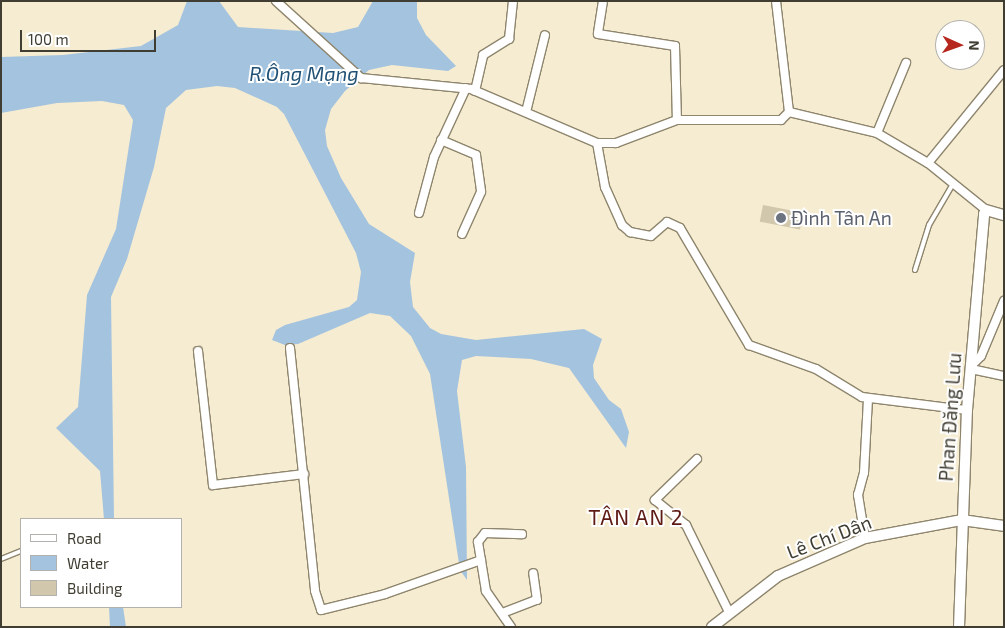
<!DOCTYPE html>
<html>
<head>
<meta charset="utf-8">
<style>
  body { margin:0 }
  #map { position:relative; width:1005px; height:628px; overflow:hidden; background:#f5ecd1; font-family:"Exo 2",sans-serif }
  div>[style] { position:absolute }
  .water>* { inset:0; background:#a4c3df }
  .building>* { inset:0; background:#d0c7ad; transform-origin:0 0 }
  .roads { filter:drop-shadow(1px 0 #8e856d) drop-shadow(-1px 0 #8e856d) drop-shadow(0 1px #8e856d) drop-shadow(0 -1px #8e856d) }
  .service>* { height:4px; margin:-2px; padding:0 2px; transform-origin:2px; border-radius:2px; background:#fff }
  .minor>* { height:8px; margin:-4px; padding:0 4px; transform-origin:4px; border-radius:4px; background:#fff }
  .tertiary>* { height:10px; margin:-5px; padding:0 5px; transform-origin:5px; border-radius:5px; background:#fff }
  .dots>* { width:14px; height:14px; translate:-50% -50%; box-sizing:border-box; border:2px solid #fff; border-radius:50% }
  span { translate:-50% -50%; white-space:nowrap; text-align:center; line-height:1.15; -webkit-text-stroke:4px #fff; paint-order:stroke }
  .worship-label { font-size:19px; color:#5b616d }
  .left { translate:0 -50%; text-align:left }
  .street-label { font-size:19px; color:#403d32 }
  .water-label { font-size:20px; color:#1f5075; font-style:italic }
  .quarter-label { font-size:21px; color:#5e1a14; letter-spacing:1px }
  .frame { position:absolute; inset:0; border:2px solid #403d32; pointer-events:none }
  .legend { position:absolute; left:20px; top:518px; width:162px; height:90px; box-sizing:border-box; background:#fff; border:1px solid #b3b1ad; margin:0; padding:6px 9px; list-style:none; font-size:15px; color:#403d32 }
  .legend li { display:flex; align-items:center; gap:10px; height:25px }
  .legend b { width:25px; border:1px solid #b3b1ad }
  .north { position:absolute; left:935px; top:20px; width:50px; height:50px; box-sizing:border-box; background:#fff; border:1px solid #b3b1ad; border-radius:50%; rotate:92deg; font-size:14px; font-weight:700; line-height:20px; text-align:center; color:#403d32 }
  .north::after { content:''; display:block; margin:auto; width:18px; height:22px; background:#b6281e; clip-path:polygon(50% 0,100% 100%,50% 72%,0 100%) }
  .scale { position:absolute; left:20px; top:30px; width:136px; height:22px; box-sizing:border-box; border:2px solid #403d32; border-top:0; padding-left:6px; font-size:15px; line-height:18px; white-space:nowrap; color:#403d32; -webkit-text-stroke:4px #fff; paint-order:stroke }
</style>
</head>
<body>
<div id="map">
  <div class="water">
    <div style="clip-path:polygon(187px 1px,219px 1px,238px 27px,333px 33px,358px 27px,373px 1px,417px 1px,417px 18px,426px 35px,456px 66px,448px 71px,392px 65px,369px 70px,345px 91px,331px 109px,325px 130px,327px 146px,341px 178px,369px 224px,415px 253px,410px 282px,413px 307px,430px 328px,441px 334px,476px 340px,584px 329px,602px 339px,593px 365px,594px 378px,609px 400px,621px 409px,629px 432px,626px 448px,569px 368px,531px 359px,476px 356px,462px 360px,457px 391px,466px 467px,467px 580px,460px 570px,430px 374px,411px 336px,390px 316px,370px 313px,298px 344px,285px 345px,272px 340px,276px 330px,285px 325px,349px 307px,357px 300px,361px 272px,356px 253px,284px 114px,277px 107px,235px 88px,217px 86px,186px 90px,166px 108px,154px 167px,127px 259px,111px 297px,114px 519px,104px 519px,100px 471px,56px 428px,78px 407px,87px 295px,116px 229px,133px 120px,124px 105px,102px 101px,57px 103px,1px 113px,1px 57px,63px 55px,141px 46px,178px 25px)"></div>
    <div style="clip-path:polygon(109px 607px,123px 607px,126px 627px,110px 627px)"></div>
  </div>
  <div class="building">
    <div style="left:763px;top:205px;width:41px;height:17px;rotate:11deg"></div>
  </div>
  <div class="roads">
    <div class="service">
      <div style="left:915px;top:270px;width:47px;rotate:-72.7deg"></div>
      <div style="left:929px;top:225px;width:48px;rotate:-59.7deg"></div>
      <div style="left:1px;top:559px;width:22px;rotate:-22deg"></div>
    </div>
    <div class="minor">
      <div style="left:276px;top:1px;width:115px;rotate:42.2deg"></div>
      <div style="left:361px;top:78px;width:111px;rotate:5.7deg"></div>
      <div style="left:471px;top:89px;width:137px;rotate:23.2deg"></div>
      <div style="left:597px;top:143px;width:19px"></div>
      <div style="left:616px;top:143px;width:65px;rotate:-20.7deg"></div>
      <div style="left:677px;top:120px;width:104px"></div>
      <div style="left:781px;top:120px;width:11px;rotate:-45deg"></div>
      <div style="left:603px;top:1px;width:33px;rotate:99deg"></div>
      <div style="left:598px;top:34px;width:78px;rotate:8.9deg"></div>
      <div style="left:675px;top:46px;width:74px;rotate:88.5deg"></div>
      <div style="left:776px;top:1px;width:112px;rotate:83.3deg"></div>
      <div style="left:475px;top:91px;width:37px;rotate:-77deg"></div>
      <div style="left:483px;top:55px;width:31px;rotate:-32deg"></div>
      <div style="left:509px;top:39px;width:38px;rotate:-84deg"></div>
      <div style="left:526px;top:112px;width:79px;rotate:-76.1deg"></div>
      <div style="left:789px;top:112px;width:90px;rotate:13.4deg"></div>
      <div style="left:877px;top:133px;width:59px;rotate:30.5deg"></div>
      <div style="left:928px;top:163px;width:75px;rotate:39deg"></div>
      <div style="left:877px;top:133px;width:76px;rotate:-67.5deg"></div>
      <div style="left:441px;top:140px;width:38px;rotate:23deg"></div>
      <div style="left:476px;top:155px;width:37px;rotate:82deg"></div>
      <div style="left:481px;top:192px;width:46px;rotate:114.3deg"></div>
      <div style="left:597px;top:143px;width:45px;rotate:79.7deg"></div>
      <div style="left:605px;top:187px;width:42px;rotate:65.9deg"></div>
      <div style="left:622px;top:225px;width:11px;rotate:41deg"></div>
      <div style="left:630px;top:232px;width:21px;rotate:11deg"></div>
      <div style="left:651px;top:236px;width:21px;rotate:-41deg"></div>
      <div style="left:667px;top:222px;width:14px;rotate:25deg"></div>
      <div style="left:680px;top:228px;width:136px;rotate:59.5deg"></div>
      <div style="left:749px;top:345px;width:71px;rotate:19.7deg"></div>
      <div style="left:816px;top:369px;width:54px;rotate:31.3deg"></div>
      <div style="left:862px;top:397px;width:106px;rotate:7.1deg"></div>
      <div style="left:928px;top:163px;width:120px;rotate:-50.7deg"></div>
      <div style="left:419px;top:213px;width:58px;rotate:-75deg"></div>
      <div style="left:434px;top:157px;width:76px;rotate:-65.1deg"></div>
      <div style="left:290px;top:348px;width:244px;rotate:84.1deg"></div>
      <div style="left:315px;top:591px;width:20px;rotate:72deg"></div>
      <div style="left:321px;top:610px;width:66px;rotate:-14deg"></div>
      <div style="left:385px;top:594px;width:102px;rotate:-19.5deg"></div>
      <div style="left:198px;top:351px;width:135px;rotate:83.6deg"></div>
      <div style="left:213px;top:485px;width:92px;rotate:-6.9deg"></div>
      <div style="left:971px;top:366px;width:14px;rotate:-45deg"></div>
      <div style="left:981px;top:356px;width:60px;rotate:-67.3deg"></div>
      <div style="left:971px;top:369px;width:34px;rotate:12deg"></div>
      <div style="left:697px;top:459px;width:59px;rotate:135.7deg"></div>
      <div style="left:655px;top:500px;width:40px;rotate:39deg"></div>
      <div style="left:686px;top:525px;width:97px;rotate:63.7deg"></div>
      <div style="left:865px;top:538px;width:44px;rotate:-99.2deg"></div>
      <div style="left:858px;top:495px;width:23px;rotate:-75deg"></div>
      <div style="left:864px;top:473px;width:75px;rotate:-86.9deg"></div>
      <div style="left:505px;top:612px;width:34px;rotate:-21deg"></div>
      <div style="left:537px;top:600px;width:27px;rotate:-98deg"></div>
      <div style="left:511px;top:627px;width:44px;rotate:-124.8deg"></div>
      <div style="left:486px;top:591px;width:50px;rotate:-99.3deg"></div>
      <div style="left:478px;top:542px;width:11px;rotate:-52deg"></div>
      <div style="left:485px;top:533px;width:37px;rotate:2deg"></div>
    </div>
    <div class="tertiary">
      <div style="left:712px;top:627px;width:83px;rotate:-37.7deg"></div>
      <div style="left:778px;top:576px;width:95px;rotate:-23.6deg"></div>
      <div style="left:865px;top:538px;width:99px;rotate:-10.5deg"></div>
      <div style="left:962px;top:520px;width:42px;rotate:8.1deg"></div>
      <div style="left:959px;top:627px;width:217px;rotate:-87.9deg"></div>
      <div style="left:967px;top:410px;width:197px;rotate:-85deg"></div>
      <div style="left:984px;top:214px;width:4px;rotate:-63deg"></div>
      <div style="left:986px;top:210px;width:19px;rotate:16deg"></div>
    </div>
  </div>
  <div class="dots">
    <div style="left:781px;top:218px;background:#6b7280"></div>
  </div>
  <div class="worship-label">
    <span class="left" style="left:791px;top:218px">Đình Tân An</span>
  </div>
  <div class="street-label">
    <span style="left:950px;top:417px;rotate:-86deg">Phan Đăng Lưu</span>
    <span style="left:829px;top:537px;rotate:-21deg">Lê Chí Dân</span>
  </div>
  <div class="water-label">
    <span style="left:304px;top:73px">R.Ông Mạng</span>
  </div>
  <div class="quarter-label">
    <span style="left:636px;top:517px">TÂN AN 2</span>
  </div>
  <div class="frame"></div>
  <ul class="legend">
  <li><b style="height:6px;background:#fff"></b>Road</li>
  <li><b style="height:14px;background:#a4c3df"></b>Water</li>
  <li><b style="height:14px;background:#d0c7ad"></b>Building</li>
  </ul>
  <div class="north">N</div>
  <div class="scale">100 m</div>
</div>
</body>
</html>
